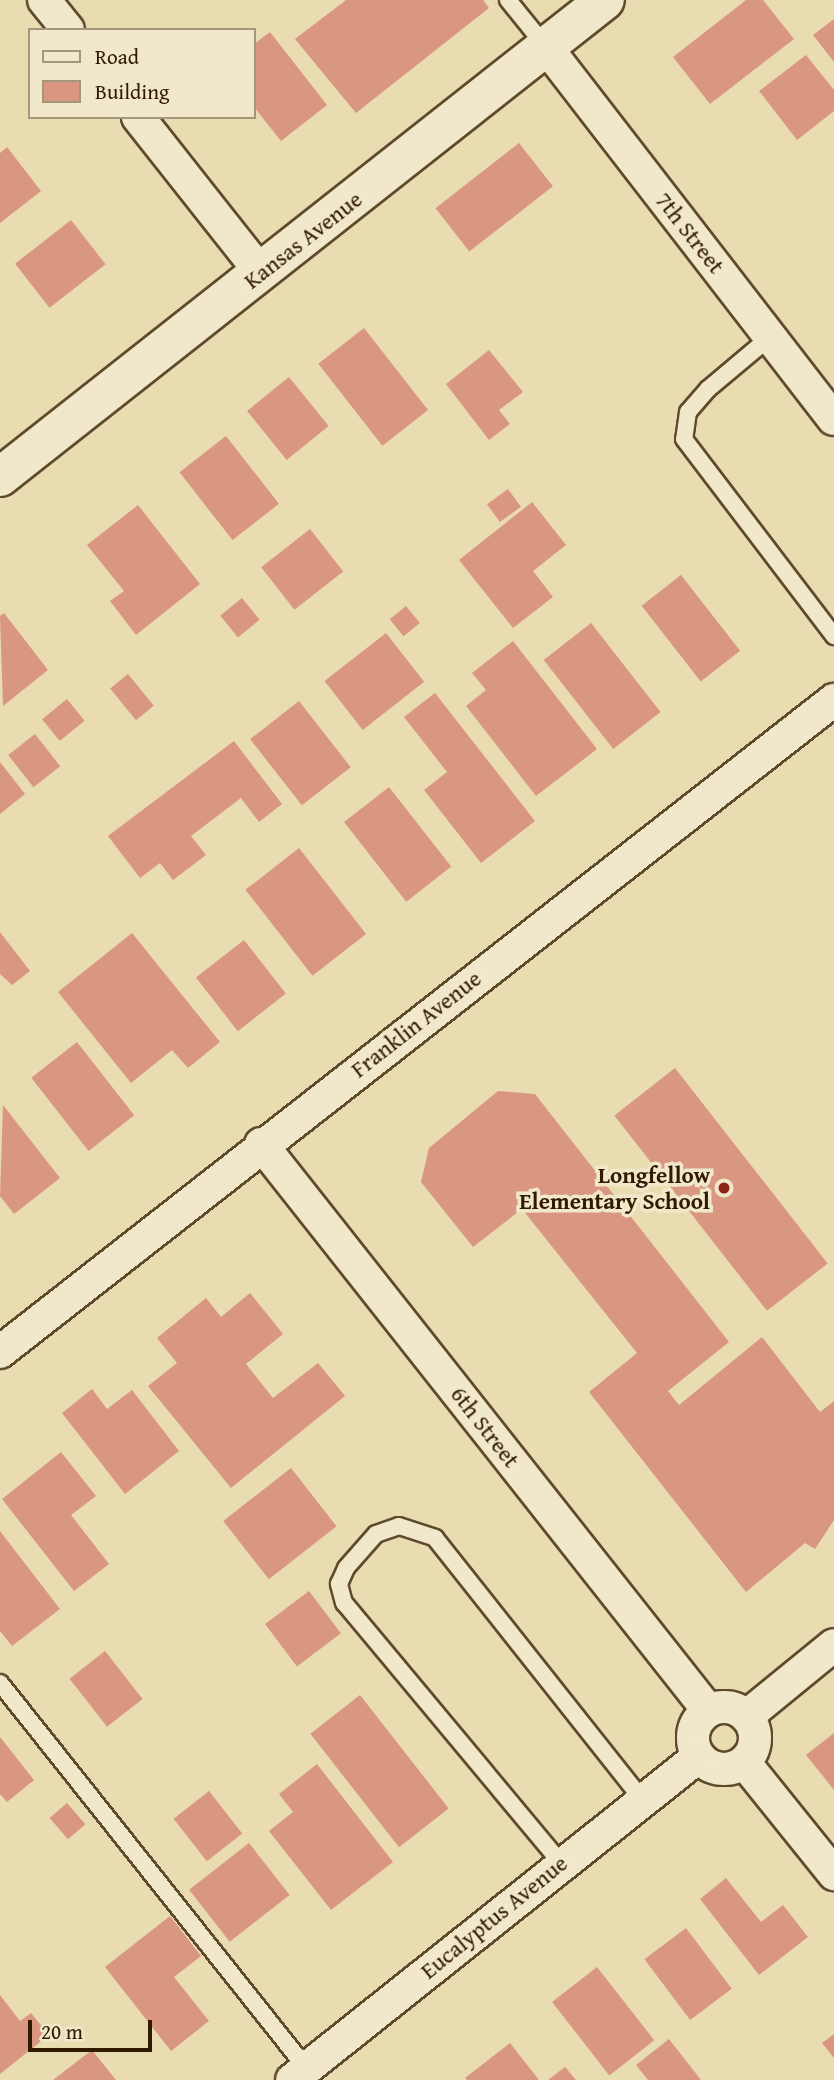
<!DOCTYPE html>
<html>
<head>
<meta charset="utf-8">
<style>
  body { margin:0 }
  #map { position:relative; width:834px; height:2080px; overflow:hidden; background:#eadcb1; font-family:"Gentium Book Plus",serif }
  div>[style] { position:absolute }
  .building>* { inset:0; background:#d99781; transform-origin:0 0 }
  .roads { filter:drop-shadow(2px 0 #5f4a2c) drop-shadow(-2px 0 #5f4a2c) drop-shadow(0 2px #5f4a2c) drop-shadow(0 -2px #5f4a2c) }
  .service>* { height:16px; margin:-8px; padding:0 8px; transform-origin:8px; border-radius:8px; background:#f1e8cc }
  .minor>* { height:32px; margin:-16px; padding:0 16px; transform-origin:16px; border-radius:16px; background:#f1e8cc }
  .minor>.ring { margin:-16px; padding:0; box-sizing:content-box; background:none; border:32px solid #f1e8cc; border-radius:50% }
  .tertiary>* { height:38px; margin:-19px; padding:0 19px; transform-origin:19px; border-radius:19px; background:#f1e8cc }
  .dots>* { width:19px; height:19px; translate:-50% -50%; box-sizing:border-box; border:4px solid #f1e8cc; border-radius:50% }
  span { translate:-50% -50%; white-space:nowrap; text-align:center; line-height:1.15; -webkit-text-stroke:7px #f1e8cc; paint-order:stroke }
  .street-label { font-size:23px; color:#311a00 }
  .poi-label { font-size:23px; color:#311a00; font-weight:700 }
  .right { translate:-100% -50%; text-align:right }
  .legend { position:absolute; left:28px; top:28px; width:228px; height:91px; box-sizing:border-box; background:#f1e8cc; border:2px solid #a4967a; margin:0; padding:9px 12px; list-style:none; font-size:21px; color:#311a00 }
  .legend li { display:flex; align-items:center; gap:14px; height:35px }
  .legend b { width:35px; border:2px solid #a4967a }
  .scale { position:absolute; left:28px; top:2020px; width:124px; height:32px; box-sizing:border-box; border:4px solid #311a00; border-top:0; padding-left:9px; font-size:21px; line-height:24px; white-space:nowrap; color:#311a00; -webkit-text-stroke:5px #f1e8cc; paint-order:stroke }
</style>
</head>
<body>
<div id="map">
  <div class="building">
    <div style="clip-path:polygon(346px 0,483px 0,489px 8px,356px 113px,295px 39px)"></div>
    <div style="clip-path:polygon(746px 0,763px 0,794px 39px,710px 104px,673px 57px)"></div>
    <div style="clip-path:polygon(834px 19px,834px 62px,813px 35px)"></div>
    <div style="clip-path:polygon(270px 32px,327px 105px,281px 141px,254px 107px,254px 44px)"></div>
    <div style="clip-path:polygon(806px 55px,834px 90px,834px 111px,797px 140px,759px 91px)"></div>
    <div style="left:519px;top:143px;width:55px;height:106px;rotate:52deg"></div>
    <div style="clip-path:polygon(7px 147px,41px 191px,0 223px,0 153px)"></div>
    <div style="left:71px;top:220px;width:56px;height:71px;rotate:52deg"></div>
    <div style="left:364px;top:328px;width:104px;height:58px;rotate:52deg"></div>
    <div style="clip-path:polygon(489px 350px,523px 392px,499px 410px,510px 424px,489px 440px,446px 384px)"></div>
    <div style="left:289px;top:377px;width:63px;height:54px;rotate:51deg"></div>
    <div style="left:226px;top:436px;width:86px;height:59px;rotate:52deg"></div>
    <div style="left:508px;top:489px;width:22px;height:26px;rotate:54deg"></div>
    <div style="clip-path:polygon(532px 502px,566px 545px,533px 571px,553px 597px,513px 628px,459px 560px)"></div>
    <div style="clip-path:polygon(138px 505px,200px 584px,136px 635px,110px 601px,124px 591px,87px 545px)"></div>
    <div style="left:310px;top:529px;width:54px;height:62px;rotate:52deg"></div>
    <div style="left:681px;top:575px;width:96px;height:50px;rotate:52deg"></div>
    <div style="left:242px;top:598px;width:28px;height:28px;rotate:51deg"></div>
    <div style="left:406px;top:606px;width:22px;height:21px;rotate:51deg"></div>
    <div style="clip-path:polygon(4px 613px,48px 670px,3px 706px,0 616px)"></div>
    <div style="left:591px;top:623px;width:113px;height:60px;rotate:52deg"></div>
    <div style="left:386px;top:633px;width:62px;height:78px;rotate:52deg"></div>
    <div style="clip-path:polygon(513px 641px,597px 749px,536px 796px,466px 706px,486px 690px,472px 673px)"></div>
    <div style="left:128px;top:674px;width:41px;height:23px;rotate:51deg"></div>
    <div style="clip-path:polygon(435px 693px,535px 821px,481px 863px,424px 790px,447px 772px,404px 717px)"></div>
    <div style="left:67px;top:699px;width:28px;height:32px;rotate:51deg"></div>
    <div style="left:299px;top:701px;width:84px;height:62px;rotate:52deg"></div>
    <div style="left:35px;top:734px;width:41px;height:34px;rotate:52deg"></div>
    <div style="clip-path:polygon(234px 741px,282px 804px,259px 822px,241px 798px,191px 836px,206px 855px,173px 880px,160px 863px,140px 878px,108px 836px)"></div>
    <div style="clip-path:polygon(0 762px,25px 794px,0 814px)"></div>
    <div style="left:389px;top:787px;width:101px;height:57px;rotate:52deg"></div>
    <div style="left:299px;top:848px;width:109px;height:68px;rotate:52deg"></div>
    <div style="clip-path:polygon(0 932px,30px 971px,12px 985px,0 974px)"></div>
    <div style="clip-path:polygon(132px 933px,220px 1042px,188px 1068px,172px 1050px,131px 1083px,58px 992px)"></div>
    <div style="left:244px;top:940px;width:68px;height:61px;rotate:52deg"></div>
    <div style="left:77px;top:1042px;width:93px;height:58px;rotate:52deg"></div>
    <div style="left:675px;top:1068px;width:248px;height:77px;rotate:52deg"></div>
    <div style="clip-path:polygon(498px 1091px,535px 1094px,729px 1342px,668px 1391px,679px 1405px,762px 1337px,820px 1412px,834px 1401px,834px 1520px,815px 1549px,805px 1543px,746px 1592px,589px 1392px,637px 1353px,522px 1209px,473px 1247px,421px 1182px,429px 1148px)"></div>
    <div style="clip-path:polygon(3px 1105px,60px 1178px,14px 1214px,0 1196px)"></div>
    <div style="clip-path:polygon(250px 1293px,283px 1334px,246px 1364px,273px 1398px,318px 1363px,345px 1396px,231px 1488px,148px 1386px,177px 1363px,157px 1338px,206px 1298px,221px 1317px)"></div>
    <div style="clip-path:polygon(92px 1389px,107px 1409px,132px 1390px,179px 1451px,125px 1494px,62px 1413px)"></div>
    <div style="clip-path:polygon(61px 1452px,96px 1496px,71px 1515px,109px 1564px,74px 1591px,2px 1499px)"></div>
    <div style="left:291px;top:1468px;width:74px;height:86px;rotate:52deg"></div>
    <div style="clip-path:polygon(0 1531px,60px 1609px,12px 1646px,0 1631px)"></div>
    <div style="left:309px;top:1591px;width:53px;height:55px;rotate:53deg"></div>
    <div style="left:105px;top:1651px;width:61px;height:45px;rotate:52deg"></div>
    <div style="left:360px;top:1695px;width:144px;height:63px;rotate:52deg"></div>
    <div style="clip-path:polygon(834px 1733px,834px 1790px,806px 1755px)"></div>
    <div style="clip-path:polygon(0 1737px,34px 1780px,7px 1802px,0 1794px)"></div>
    <div style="clip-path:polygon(317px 1764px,393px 1862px,331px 1910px,269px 1831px,293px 1812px,279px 1794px)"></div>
    <div style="left:209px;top:1791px;width:54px;height:45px;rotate:52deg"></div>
    <div style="left:67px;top:1803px;width:28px;height:23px;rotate:49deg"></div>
    <div style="left:249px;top:1843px;width:66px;height:76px;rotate:52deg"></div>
    <div style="clip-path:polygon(726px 1878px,761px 1922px,783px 1905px,808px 1937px,759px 1975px,700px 1899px)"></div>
    <div style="clip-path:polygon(170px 1916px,201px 1956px,174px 1977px,209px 2021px,171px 2051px,105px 1967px)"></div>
    <div style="left:686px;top:1928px;width:76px;height:52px;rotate:53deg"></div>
    <div style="left:597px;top:1967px;width:93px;height:57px;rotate:52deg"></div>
    <div style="clip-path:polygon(0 1995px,20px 2021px,31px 2013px,49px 2035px,0 2074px)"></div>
    <div style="clip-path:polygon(834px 2034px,834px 2058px,822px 2043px)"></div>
    <div style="clip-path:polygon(669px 2039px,701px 2080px,648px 2080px,636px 2065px)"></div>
    <div style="clip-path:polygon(510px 2043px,539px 2080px,467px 2080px,465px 2078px)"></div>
    <div style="clip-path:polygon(92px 2050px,116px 2080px,53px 2080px)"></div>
    <div style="clip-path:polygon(565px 2067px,576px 2080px,548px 2080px)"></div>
  </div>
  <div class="roads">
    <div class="service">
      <div style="left:508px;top:0;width:60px;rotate:51deg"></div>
      <div style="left:770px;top:337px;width:81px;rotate:140deg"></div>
      <div style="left:708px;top:389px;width:30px;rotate:131deg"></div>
      <div style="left:688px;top:412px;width:27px;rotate:98deg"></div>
      <div style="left:684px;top:439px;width:248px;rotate:52.7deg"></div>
      <div style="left:0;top:1683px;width:498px;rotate:51.5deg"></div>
      <div style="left:561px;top:1863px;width:339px;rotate:-129.8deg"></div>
      <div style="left:344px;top:1603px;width:20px;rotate:-105deg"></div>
      <div style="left:339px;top:1584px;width:17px;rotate:-66deg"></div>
      <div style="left:346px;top:1568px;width:45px;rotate:-48.6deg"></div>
      <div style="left:376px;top:1534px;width:24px;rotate:-19deg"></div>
      <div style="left:399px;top:1526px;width:38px;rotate:18deg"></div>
      <div style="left:435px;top:1538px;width:333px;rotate:51.6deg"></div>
    </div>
    <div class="minor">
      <div style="left:44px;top:0;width:38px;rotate:51deg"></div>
      <div style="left:546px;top:47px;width:470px;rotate:52.3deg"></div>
      <div style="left:138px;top:117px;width:199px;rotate:51.7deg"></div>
      <div style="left:261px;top:1144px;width:721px;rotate:51.7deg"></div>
      <div style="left:0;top:1352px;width:1059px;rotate:-38.02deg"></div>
      <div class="ring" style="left:693px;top:1707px;width:30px;height:30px"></div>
      <div style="left:747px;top:1716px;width:112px;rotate:-39.2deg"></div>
      <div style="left:744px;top:1762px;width:144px;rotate:51.2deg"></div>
      <div style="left:292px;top:2080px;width:519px;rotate:-38.5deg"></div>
    </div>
    <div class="tertiary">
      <div style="left:0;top:477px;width:770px;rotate:-38.25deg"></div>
    </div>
  </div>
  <div class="dots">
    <div style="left:724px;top:1188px;background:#8f2418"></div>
  </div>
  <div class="street-label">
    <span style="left:690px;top:233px;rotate:52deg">7th Street</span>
    <span style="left:303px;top:240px;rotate:-38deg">Kansas Avenue</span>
    <span style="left:416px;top:1024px;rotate:-38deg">Franklin Avenue</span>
    <span style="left:485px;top:1427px;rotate:52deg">6th Street</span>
    <span style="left:494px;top:1917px;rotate:-39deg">Eucalyptus Avenue</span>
  </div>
  <div class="poi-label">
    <span class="right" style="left:710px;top:1188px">Longfellow<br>Elementary School</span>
  </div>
  <ul class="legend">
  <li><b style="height:9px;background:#f1e8cc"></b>Road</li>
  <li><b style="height:19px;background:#d99781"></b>Building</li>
  </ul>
  <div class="scale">20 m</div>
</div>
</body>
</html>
